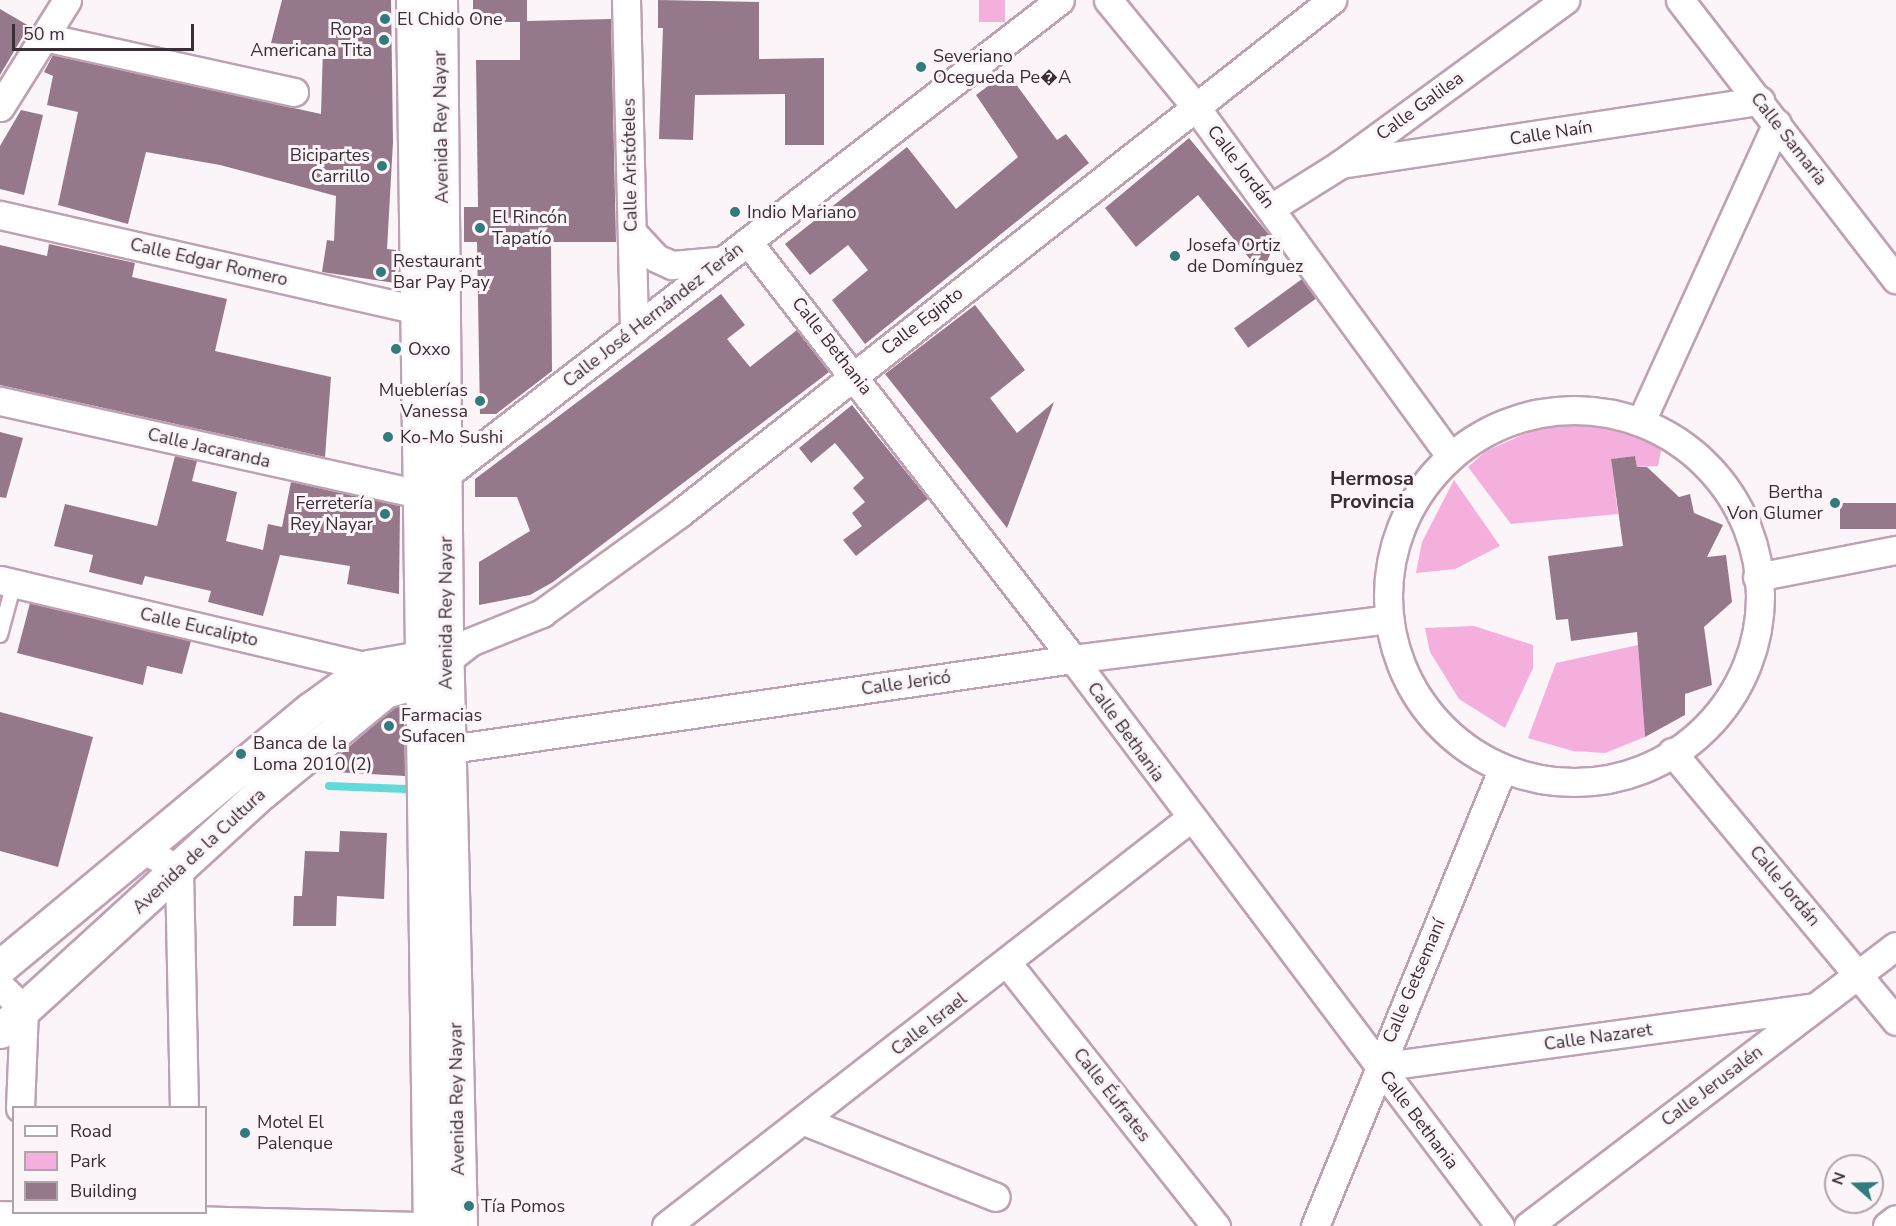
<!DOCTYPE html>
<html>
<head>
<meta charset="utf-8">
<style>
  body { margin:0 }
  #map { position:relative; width:1896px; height:1226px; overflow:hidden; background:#fbf4f8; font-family:"Nunito Sans",sans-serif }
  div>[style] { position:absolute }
  .green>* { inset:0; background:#f5afdc; transform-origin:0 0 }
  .stream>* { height:8px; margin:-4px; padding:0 4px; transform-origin:4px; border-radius:4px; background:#61dad9 }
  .building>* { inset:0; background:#95798a; transform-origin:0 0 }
  .roads { filter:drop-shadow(2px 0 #bfa1b3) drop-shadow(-2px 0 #bfa1b3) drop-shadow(0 2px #bfa1b3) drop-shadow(0 -2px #bfa1b3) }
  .lane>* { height:14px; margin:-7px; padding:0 7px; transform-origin:7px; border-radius:7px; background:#fff }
  .street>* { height:27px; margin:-13.5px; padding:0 13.5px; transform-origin:13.5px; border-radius:13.5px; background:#fff }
  .street>.ring { margin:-13.5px; padding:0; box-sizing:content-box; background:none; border:27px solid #fff; border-radius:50% }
  .secondary>* { height:33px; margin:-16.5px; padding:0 16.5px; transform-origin:16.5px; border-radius:16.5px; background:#fff }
  .dots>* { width:16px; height:16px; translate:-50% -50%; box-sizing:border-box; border:3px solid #fbf4f8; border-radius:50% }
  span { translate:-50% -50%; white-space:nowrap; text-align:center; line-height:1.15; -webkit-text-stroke:6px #fbf4f8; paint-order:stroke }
  .poi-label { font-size:18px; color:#3a2e36 }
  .left { translate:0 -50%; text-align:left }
  .right { translate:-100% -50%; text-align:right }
  .street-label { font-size:18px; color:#3a2e36 }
  .neighbourhood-label { font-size:20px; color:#3a2e36; font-weight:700 }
  .legend { position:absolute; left:12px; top:1106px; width:195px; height:108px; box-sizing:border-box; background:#fbf4f8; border:2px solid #aea5aa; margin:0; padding:8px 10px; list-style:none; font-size:18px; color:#3a2e36 }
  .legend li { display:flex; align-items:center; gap:12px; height:30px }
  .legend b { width:30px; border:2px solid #aea5aa }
  .north { position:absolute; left:1824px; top:1154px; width:60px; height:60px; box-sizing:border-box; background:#fbf4f8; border:2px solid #aea5aa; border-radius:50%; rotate:290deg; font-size:16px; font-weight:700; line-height:24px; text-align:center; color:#3a2e36 }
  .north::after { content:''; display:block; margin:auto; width:21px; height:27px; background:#327b7b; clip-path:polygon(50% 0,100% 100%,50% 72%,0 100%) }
  .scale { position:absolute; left:12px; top:24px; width:182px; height:27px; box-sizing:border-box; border:3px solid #3a2e36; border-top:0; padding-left:8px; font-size:18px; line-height:21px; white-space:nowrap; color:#3a2e36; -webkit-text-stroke:4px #fbf4f8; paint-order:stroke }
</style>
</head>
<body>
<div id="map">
  <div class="green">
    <div style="left:979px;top:0;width:26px;height:22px"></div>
    <div style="clip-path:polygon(1606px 420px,1633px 428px,1662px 446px,1658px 466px,1637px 467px,1635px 456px,1611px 459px,1618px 514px,1511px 524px,1468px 467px,1486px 451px,1550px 423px)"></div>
    <div style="clip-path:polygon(1454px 480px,1500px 546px,1455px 569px,1416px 573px,1422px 542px)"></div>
    <div style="clip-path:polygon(1474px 626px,1533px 645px,1533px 668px,1505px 728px,1459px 699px,1430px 652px,1425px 628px)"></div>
    <div style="clip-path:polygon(1638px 645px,1645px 737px,1605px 753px,1573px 751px,1528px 738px,1556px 663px)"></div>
  </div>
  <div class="stream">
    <div style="left:329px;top:786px;width:77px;rotate:2.2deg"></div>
  </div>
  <div class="building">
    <div style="clip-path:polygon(282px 0,391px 0,393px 142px,387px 249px,396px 250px,395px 283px,322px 272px,327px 240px,334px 241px,336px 196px,220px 165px,146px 152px,128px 224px,58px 205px,78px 112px,47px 105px,53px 76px,44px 72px,53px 55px,321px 114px,323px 48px,271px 43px)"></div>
    <div style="clip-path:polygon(473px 0,527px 0,527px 21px,611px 19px,616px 242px,551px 242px,552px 371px,496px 414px,480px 414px,477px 242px,464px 242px,464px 207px,478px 207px,476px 60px,520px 60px,520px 22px,473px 22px)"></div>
    <div style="clip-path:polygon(658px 0,759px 2px,759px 59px,824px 58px,824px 145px,785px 145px,785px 94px,695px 95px,693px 140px,659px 139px,663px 28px,658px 28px)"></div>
    <div style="clip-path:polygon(0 9px,29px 26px,0 75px)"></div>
    <div style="clip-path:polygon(1007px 72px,1057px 140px,1066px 134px,1089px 163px,865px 344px,832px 300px,868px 270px,848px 245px,810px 275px,785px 244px,907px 147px,956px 209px,1018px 157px,976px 95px)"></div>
    <div style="clip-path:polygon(21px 110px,43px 115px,24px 195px,0 189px,0 146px)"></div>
    <div style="clip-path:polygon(1189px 138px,1275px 242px,1262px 274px,1198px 195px,1136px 247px,1105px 208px)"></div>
    <div style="clip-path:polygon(49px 244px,135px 263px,132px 277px,227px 299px,215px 351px,331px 377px,325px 457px,0 385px,0 245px,47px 256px)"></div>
    <div style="left:1302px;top:279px;width:24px;height:84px;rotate:54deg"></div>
    <div style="clip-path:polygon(721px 294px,745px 325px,727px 339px,750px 367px,797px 330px,829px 372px,553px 582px,530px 595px,479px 605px,479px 562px,530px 531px,517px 497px,475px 497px,475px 479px)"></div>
    <div style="clip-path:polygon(975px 305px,1025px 370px,990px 398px,1017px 433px,1054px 402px,1007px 528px,885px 374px)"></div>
    <div style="clip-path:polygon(852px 405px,928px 499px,856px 556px,843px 540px,862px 526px,852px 513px,865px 502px,853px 488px,864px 478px,835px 443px,811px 463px,799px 448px)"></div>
    <div style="clip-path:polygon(0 432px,23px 438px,6px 498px,0 497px)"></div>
    <div style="clip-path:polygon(175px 456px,197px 461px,192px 481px,237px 492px,226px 541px,263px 550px,268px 524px,282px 527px,291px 482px,400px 506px,399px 594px,347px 584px,350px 566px,280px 555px,263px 616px,208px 602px,211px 591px,145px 576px,142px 585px,89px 572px,93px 555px,54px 546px,65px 504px,157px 526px)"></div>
    <div style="clip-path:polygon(1635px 456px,1637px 467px,1647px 467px,1679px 497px,1690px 494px,1694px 513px,1723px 525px,1707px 557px,1726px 555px,1732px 602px,1704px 627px,1712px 685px,1685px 694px,1685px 715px,1645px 737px,1637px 632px,1571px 641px,1568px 619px,1556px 620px,1548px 556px,1623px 546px,1611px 459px)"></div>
    <div style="left:1896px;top:503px;width:26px;height:56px;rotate:90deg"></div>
    <div style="clip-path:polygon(30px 603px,191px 641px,182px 674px,147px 666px,143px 685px,17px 653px)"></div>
    <div style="clip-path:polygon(404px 705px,405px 776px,334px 772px,336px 758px,394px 708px)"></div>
    <div style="clip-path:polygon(0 712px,93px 737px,58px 867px,0 851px)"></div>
    <div style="clip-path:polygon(340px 831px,387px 833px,384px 899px,337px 896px,336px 926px,293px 926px,294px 896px,302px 896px,305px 851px,339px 852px)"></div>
  </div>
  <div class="roads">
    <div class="lane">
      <div style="left:0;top:635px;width:54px;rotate:-74.9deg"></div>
    </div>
    <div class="street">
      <div style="left:626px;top:0;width:330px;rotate:88.6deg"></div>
      <div style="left:1108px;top:0;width:137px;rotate:50.6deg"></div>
      <div style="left:1195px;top:106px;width:434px;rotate:53.9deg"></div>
      <div style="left:1680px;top:0;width:353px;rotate:52.3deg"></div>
      <div style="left:44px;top:37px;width:256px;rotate:12.4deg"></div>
      <div style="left:0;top:107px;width:126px;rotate:-57.9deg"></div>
      <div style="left:1341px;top:164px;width:424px;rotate:-8.6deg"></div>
      <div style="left:1271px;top:208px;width:83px;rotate:-32.2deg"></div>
      <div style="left:1341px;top:164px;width:278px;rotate:-36.2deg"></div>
      <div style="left:0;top:215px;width:428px;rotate:12.8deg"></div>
      <div style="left:632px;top:232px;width:35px;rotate:47deg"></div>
      <div style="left:656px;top:258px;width:17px;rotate:24deg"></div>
      <div style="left:672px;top:265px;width:46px;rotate:-5deg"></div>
      <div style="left:748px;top:242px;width:529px;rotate:52.07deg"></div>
      <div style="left:1073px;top:659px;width:710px;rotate:53.02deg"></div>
      <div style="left:0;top:401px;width:429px;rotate:12.5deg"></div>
      <div class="ring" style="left:1388px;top:410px;width:345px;height:345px"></div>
      <div style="left:1642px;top:419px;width:325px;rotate:-65.5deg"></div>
      <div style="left:446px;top:475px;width:776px;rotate:-37.73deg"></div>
      <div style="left:1757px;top:577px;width:142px;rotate:-11deg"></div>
      <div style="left:0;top:580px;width:379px;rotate:13.3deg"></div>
      <div style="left:369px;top:667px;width:13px;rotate:58deg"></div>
      <div style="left:446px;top:661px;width:31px;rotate:-38deg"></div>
      <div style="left:470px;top:642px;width:78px;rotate:-21.9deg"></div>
      <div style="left:542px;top:613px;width:170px;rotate:-35.9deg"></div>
      <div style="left:680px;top:513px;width:830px;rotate:-38.2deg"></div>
      <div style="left:430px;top:752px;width:650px;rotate:-8.23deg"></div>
      <div style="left:1073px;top:659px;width:319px;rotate:-7.2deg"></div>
      <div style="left:1672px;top:752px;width:350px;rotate:50.2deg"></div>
      <div style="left:143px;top:849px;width:42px;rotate:30.3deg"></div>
      <div style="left:179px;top:870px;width:238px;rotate:88.8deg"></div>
      <div style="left:1008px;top:964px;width:335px;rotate:51.6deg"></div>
      <div style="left:0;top:986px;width:33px;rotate:44deg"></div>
      <div style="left:24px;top:1009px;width:99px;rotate:92.3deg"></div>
      <div style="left:1378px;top:1067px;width:440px;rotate:-7.8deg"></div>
      <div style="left:804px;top:1121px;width:206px;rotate:21.6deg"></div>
      <div style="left:0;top:1215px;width:413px;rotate:1.5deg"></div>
      <div style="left:666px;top:1226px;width:663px;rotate:-37.89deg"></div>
      <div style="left:1315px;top:1226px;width:492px;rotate:-67.7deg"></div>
      <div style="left:1528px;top:1226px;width:462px;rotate:-37.3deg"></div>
      <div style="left:1887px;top:1226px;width:11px;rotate:-38deg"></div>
    </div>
    <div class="secondary">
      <div style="left:413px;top:0;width:1226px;rotate:89.21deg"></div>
      <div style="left:440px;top:0;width:639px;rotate:89.46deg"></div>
      <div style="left:446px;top:639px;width:587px;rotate:88.63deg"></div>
      <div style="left:0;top:967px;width:404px;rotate:-39.7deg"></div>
      <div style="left:311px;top:709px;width:72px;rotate:-35.9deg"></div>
      <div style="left:369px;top:667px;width:52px;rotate:-10deg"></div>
      <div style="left:420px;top:658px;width:22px;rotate:-32deg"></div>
      <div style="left:0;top:1031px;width:355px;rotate:-42.4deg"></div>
      <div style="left:262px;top:792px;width:159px;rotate:-39.4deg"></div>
      <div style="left:385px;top:691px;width:36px;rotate:-16deg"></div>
      <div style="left:420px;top:681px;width:21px;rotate:-37deg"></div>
    </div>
  </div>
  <div class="dots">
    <div style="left:385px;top:19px;background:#327b7b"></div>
    <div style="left:384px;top:40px;background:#327b7b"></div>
    <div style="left:921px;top:67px;background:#327b7b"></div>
    <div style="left:382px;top:166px;background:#327b7b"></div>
    <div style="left:735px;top:212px;background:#327b7b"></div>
    <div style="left:480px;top:228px;background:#327b7b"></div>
    <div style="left:1175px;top:256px;background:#327b7b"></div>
    <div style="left:381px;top:272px;background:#327b7b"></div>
    <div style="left:396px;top:349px;background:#327b7b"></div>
    <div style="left:480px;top:401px;background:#327b7b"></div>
    <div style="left:388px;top:437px;background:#327b7b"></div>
    <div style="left:1835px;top:503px;background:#327b7b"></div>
    <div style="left:385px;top:514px;background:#327b7b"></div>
    <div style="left:389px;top:726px;background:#327b7b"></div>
    <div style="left:241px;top:754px;background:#327b7b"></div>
    <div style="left:245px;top:1133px;background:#327b7b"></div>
    <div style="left:469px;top:1206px;background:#327b7b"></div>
  </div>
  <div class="poi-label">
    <span class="left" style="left:397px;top:19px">El Chido One</span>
    <span class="right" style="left:372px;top:40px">Ropa<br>Americana Tita</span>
    <span class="left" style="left:933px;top:67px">Severiano<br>Ocegueda Pe�A</span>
    <span class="right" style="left:370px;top:166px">Bicipartes<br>Carrillo</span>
    <span class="left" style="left:747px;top:212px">Indio Mariano</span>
    <span class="left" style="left:492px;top:228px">El Rincón<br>Tapatío</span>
    <span class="left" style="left:1187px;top:256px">Josefa Ortiz<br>de Domínguez</span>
    <span class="left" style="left:393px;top:272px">Restaurant<br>Bar Pay Pay</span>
    <span class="left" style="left:408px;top:349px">Oxxo</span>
    <span class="right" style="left:468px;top:401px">Mueblerías<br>Vanessa</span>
    <span class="left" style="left:400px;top:437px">Ko-Mo Sushi</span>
    <span class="right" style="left:1823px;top:503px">Bertha<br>Von Glumer</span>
    <span class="right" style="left:373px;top:514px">Ferretería<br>Rey Nayar</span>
    <span class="left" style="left:401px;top:726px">Farmacias<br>Sufacen</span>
    <span class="left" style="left:253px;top:754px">Banca de la<br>Loma 2010 (2)</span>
    <span class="left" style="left:257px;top:1133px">Motel El<br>Palenque</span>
    <span class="left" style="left:481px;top:1206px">Tía Pomos</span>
  </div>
  <div class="street-label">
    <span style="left:1420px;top:106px;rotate:-36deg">Calle Galilea</span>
    <span style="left:441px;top:127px;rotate:-91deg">Avenida Rey Nayar</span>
    <span style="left:1551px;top:133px;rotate:-9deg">Calle Naín</span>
    <span style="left:1789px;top:139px;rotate:52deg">Calle Samaria</span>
    <span style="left:630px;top:165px;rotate:-91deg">Calle Aristóteles</span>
    <span style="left:1241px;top:167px;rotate:53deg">Calle Jordán</span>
    <span style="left:209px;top:262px;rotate:13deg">Calle Edgar Romero</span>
    <span style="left:653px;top:315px;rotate:-38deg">Calle José Hernández Terán</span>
    <span style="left:922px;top:321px;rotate:-38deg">Calle Egipto</span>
    <span style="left:832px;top:346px;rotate:52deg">Calle Bethania</span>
    <span style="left:209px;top:448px;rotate:13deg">Calle Jacaranda</span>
    <span style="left:446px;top:613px;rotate:-90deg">Avenida Rey Nayar</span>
    <span style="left:199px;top:627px;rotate:13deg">Calle Eucalipto</span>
    <span style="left:906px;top:683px;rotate:-8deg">Calle Jericó</span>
    <span style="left:1126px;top:732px;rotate:54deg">Calle Bethania</span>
    <span style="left:199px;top:851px;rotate:-43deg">Avenida de la Cultura</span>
    <span style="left:1785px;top:886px;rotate:50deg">Calle Jordán</span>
    <span style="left:1414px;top:981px;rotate:-67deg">Calle Getsemaní</span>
    <span style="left:929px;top:1024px;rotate:-38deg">Calle Israel</span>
    <span style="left:1598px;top:1037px;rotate:-8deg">Calle Nazaret</span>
    <span style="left:1712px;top:1086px;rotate:-37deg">Calle Jerusalén</span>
    <span style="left:1112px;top:1095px;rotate:52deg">Calle Éufrates</span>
    <span style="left:457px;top:1099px;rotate:-91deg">Avenida Rey Nayar</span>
    <span style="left:1419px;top:1120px;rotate:53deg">Calle Bethania</span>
  </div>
  <div class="neighbourhood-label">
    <span style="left:1372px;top:490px">Hermosa<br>Provincia</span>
  </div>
  <ul class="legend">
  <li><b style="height:8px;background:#fff"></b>Road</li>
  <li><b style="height:16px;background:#f5afdc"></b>Park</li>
  <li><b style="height:16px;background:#95798a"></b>Building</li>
  </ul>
  <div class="north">N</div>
  <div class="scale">50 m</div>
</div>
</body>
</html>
